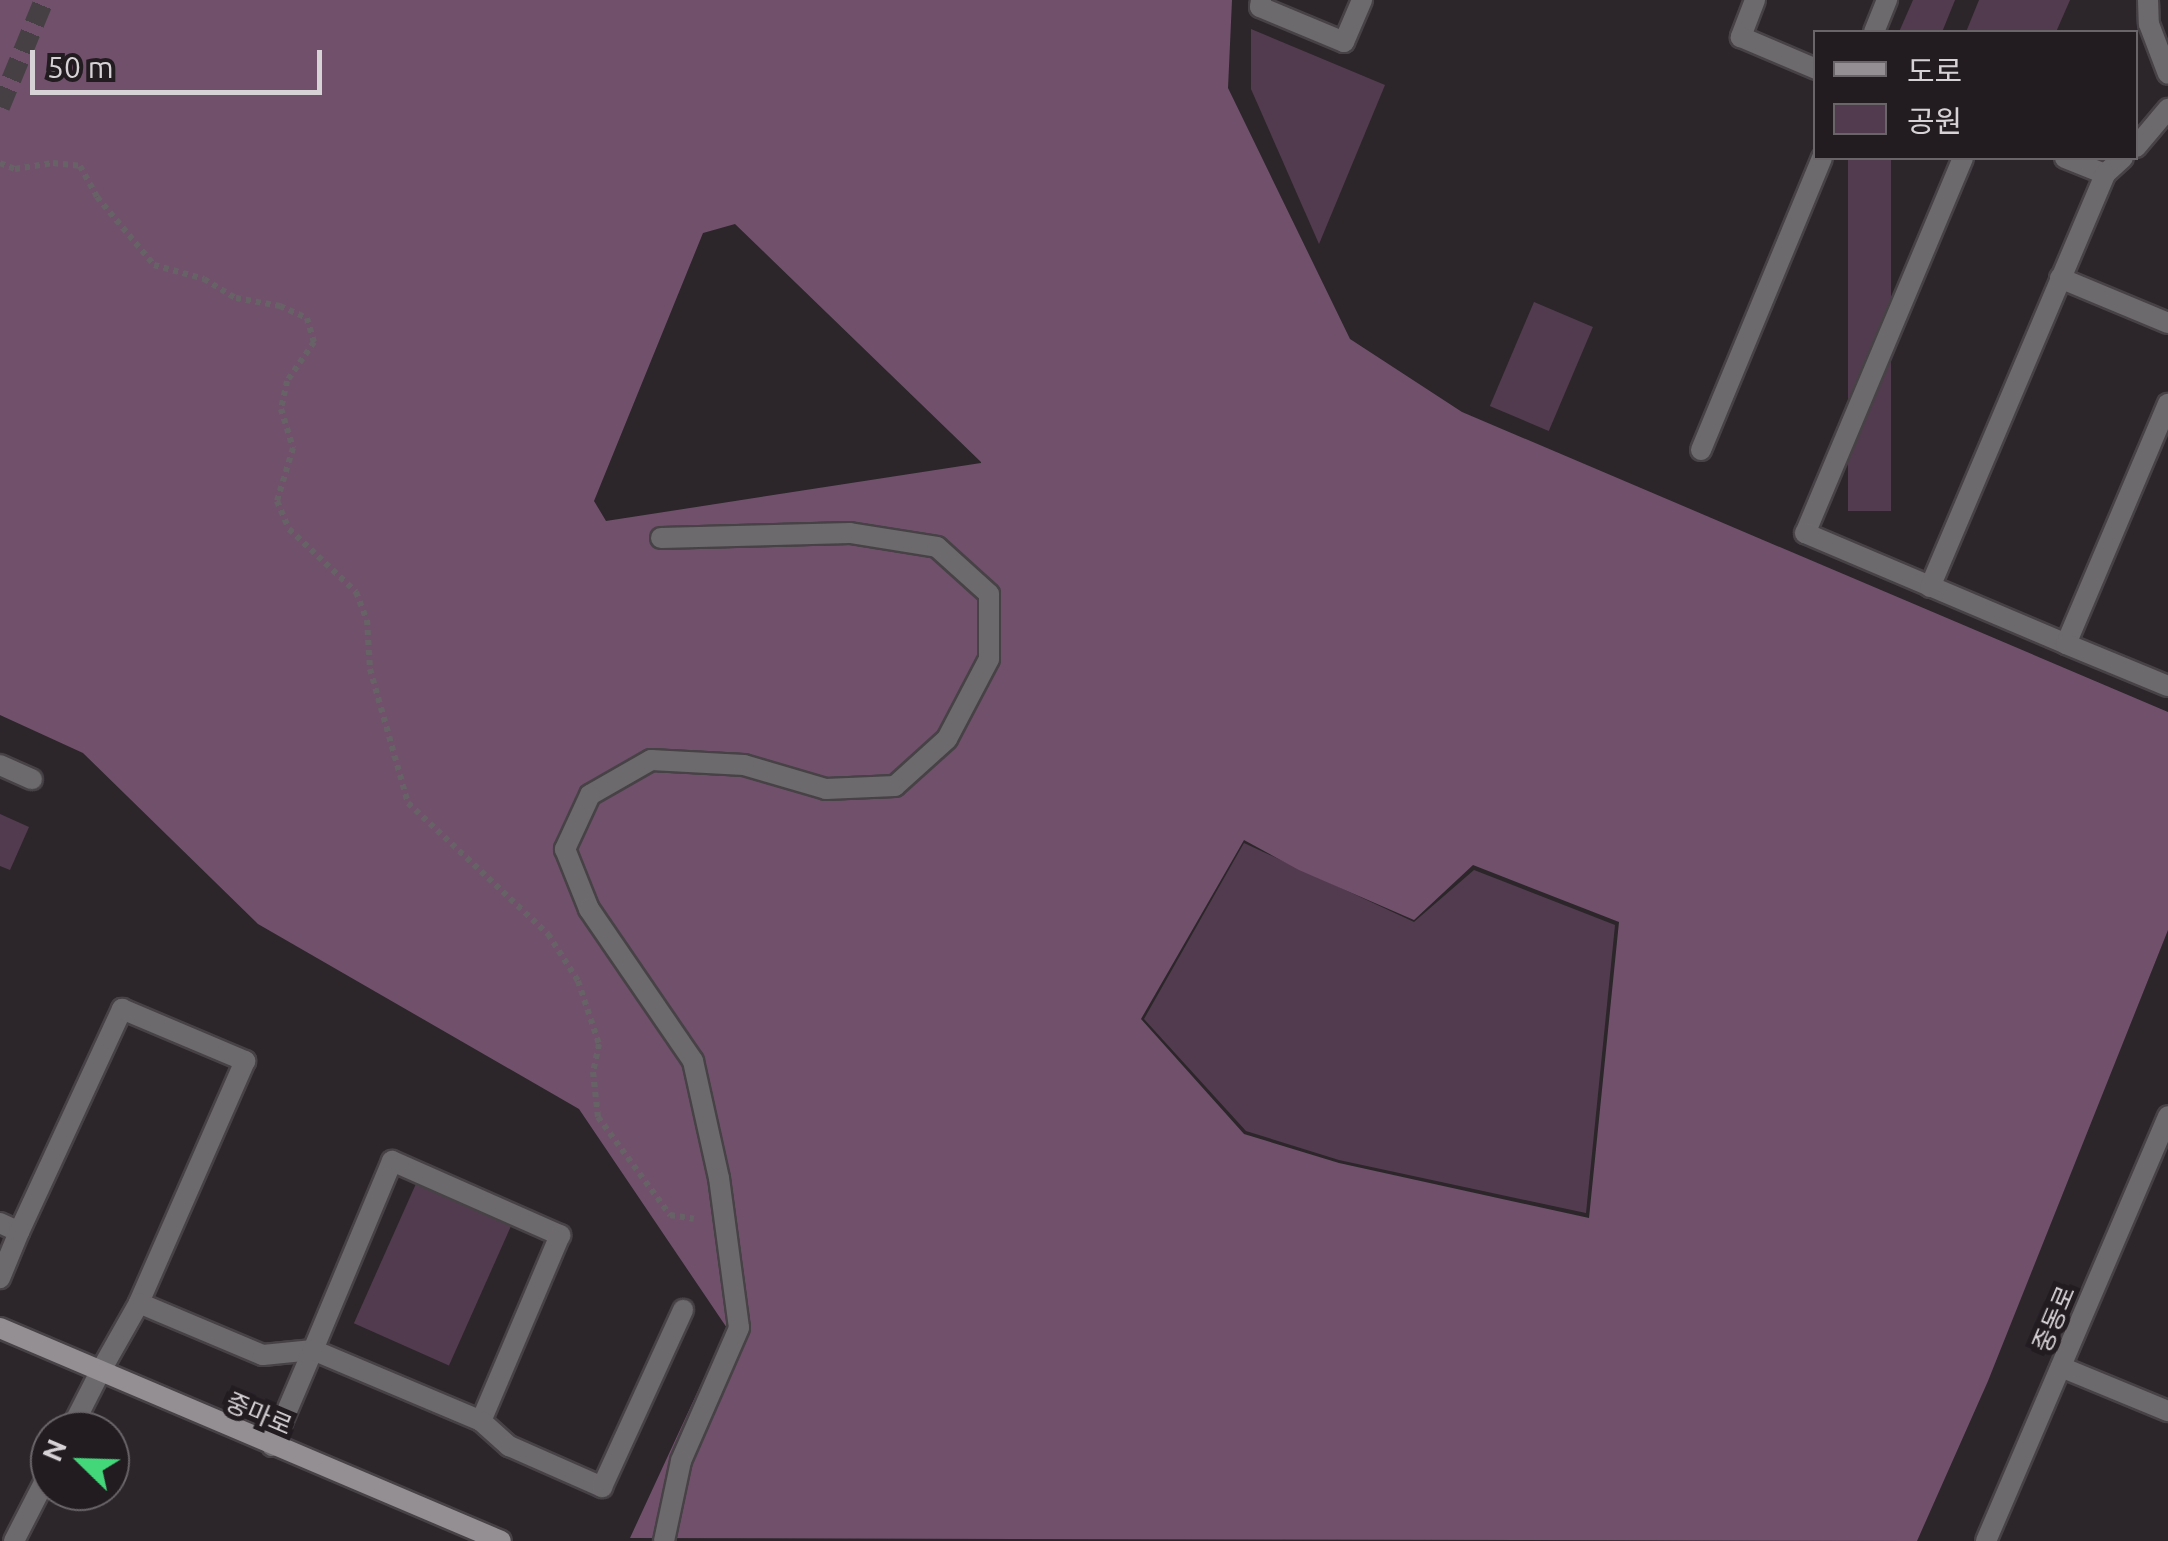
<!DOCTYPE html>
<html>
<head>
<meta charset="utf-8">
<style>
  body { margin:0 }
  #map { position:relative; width:2168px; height:1541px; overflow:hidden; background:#2c262b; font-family:Ubuntu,"Noto Sans KR",sans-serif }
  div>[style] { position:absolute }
  .green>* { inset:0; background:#533b4f; transform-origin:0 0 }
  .forest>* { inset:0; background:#71506c }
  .tertiary-tunnel>* { height:20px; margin-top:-10px; transform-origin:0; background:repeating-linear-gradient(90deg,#464044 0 20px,transparent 0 30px) }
  .path>* { height:6px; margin-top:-3px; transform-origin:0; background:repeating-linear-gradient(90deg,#676266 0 5px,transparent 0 10px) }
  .roads { filter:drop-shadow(2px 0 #474246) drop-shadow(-2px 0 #474246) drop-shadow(0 2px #474246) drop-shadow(0 -2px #474246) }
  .service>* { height:20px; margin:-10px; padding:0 10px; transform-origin:10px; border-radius:10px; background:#6d6a6d }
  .minor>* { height:20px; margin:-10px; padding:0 10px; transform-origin:10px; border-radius:10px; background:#6d6a6d }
  .tertiary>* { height:20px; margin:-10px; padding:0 10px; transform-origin:10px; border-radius:10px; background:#6d6a6d }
  .secondary>* { height:20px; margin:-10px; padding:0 10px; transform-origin:10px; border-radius:10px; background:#948f93 }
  span { translate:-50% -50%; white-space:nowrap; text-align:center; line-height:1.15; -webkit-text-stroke:10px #221c21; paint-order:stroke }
  .street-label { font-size:25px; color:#d6d2d5 }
  .legend { position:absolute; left:1813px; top:30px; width:325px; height:130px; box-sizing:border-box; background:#221c21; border:2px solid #6a6569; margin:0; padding:12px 18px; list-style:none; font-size:30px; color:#d6d2d5 }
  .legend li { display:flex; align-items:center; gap:20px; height:50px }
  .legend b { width:50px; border:2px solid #6a6569 }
  .north { position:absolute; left:30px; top:1411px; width:100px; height:100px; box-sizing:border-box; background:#221c21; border:2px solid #6a6569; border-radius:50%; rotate:293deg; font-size:28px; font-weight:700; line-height:40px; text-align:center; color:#d6d2d5 }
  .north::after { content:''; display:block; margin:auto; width:35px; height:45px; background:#44d77a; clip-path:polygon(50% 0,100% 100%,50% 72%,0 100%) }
  .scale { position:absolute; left:30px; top:50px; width:292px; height:45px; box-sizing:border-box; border:5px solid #d6d2d5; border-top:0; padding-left:12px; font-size:30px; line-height:35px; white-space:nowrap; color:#d6d2d5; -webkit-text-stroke:8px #221c21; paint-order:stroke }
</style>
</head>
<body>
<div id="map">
  <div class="green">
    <div style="clip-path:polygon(1913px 0,1955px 0,1942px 32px,1899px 32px)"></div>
    <div style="clip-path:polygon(1979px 0,2070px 0,2056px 32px,1966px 32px)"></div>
    <div style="clip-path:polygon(1251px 29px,1385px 85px,1319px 244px,1251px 89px)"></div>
    <div style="left:1848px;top:158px;width:43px;height:353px"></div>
    <div style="left:1534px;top:302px;width:64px;height:113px;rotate:23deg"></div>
    <div style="clip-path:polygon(0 814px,29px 827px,10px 870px,0 866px)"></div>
    <div style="clip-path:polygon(1244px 843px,1414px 922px,1474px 870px,1615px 925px,1586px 1213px,1339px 1160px,1246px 1131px,1144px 1019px)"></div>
    <div style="left:419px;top:1177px;width:104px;height:160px;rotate:24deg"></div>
  </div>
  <div class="forest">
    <div style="clip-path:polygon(evenodd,0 0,1232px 0,1228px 88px,1350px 339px,1462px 412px,2168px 712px,2168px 930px,1988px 1381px,1917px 1541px,630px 1538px,727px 1328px,579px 1109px,258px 924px,83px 753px,0 715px,0 0,735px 224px,981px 462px,981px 463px,606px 521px,594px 501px,703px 233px,735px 224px,0 0,1244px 840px,1299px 870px,1414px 920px,1473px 865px,1619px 922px,1589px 1218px,1339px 1163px,1244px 1134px,1141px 1019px,1244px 840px)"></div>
  </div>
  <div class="tertiary-tunnel">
    <div style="left:0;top:107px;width:116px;rotate:-67.6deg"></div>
  </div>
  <div class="path">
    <div style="left:0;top:163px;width:16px;rotate:22deg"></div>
    <div style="left:15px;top:169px;width:38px;rotate:-9deg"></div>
    <div style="left:53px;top:163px;width:27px;rotate:6deg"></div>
    <div style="left:80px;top:166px;width:35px;rotate:61deg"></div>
    <div style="left:97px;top:197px;width:89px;rotate:50deg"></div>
    <div style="left:154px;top:265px;width:52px;rotate:15.6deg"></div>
    <div style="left:204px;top:279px;width:37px;rotate:31deg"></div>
    <div style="left:236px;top:298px;width:45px;rotate:10.3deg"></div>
    <div style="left:280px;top:306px;width:30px;rotate:24deg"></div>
    <div style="left:307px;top:318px;width:25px;rotate:74deg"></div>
    <div style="left:314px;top:342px;width:47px;rotate:124.7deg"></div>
    <div style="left:287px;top:381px;width:29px;rotate:102deg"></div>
    <div style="left:281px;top:409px;width:41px;rotate:72.9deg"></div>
    <div style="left:293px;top:448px;width:55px;rotate:106.8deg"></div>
    <div style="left:277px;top:501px;width:30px;rotate:67deg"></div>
    <div style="left:289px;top:529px;width:92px;rotate:43.2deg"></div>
    <div style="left:356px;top:592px;width:30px;rotate:69deg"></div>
    <div style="left:367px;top:620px;width:49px;rotate:86.5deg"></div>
    <div style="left:370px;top:669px;width:139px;rotate:74.2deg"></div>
    <div style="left:408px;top:803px;width:192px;rotate:43.1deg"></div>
    <div style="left:548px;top:934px;width:56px;rotate:57.4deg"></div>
    <div style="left:578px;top:981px;width:66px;rotate:71.6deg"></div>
    <div style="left:599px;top:1044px;width:29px;rotate:102deg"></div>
    <div style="left:593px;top:1072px;width:45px;rotate:83.7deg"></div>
    <div style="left:598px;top:1117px;width:122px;rotate:53.7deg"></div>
    <div style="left:670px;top:1215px;width:24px;rotate:9deg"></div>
  </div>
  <div class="roads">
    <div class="service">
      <div style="left:1261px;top:0;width:7px;rotate:98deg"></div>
      <div style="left:1260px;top:7px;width:91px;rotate:22.6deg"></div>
      <div style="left:1344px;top:42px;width:46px;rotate:-66.8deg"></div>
      <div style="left:1755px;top:0;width:40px;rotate:111deg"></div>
      <div style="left:1741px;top:37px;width:82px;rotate:23.1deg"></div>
      <div style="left:1874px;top:32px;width:35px;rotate:-68deg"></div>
      <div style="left:2136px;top:147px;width:50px;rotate:-49.9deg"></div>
      <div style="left:1963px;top:158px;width:407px;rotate:112.8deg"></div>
      <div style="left:1805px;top:533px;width:284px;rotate:23deg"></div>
      <div style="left:2066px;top:644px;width:261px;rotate:-67deg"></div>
      <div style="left:2065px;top:158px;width:43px;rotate:21.8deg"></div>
      <div style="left:2105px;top:174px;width:24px;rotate:-42deg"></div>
      <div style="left:2060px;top:278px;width:117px;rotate:22.6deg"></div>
      <div style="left:1701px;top:450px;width:316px;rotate:-67.5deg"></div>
      <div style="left:1930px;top:587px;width:449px;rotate:-67deg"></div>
      <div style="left:2066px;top:644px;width:110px;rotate:22.4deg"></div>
      <div style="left:0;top:765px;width:35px;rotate:24deg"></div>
      <div style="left:0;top:1223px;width:21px;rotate:25deg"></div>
      <div style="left:19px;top:1232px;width:50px;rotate:112.4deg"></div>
      <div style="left:19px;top:1232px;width:246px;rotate:-65.2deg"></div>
      <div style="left:122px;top:1009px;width:134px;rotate:22.9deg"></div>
      <div style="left:245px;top:1061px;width:264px;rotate:113.7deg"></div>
      <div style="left:139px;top:1303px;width:134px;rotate:22.8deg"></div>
      <div style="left:263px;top:1355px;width:50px;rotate:-5.7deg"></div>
      <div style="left:313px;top:1350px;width:205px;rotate:-67.3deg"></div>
      <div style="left:392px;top:1161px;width:184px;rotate:23.8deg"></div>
      <div style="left:560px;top:1235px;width:202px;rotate:113deg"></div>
      <div style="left:100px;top:1372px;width:79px;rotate:-60.5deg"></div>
      <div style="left:272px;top:1446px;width:104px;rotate:-66.9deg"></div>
      <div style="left:313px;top:1350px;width:182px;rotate:22.9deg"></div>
      <div style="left:481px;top:1421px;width:38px;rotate:42deg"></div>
      <div style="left:509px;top:1446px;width:102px;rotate:23.8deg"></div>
      <div style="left:602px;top:1487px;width:195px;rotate:-65.4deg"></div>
    </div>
    <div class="minor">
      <div style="left:661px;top:538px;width:189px;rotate:-1.5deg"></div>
      <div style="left:850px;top:533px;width:88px;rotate:9.1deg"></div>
      <div style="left:937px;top:547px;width:70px;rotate:42.1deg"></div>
      <div style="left:989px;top:594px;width:65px;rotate:90deg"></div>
      <div style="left:989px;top:659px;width:90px;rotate:117.7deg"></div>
      <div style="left:947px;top:739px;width:70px;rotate:137.9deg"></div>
      <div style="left:895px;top:786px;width:69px;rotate:177.5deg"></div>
      <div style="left:826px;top:789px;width:85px;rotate:-163.7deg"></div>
      <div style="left:744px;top:765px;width:93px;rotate:-176.9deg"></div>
      <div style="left:651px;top:760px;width:70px;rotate:150.2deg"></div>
      <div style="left:590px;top:795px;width:60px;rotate:114.8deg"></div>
      <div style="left:565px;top:849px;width:65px;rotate:68.2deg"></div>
      <div style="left:589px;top:909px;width:184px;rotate:55.6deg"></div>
      <div style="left:693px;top:1061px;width:120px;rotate:77.5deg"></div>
      <div style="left:719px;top:1178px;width:151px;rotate:82.4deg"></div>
      <div style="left:739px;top:1328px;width:145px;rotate:113.6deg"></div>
      <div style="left:681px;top:1461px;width:82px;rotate:102deg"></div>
      <div style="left:2061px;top:1367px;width:116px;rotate:22.4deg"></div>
      <div style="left:70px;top:1431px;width:66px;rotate:-63deg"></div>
      <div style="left:14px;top:1541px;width:79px;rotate:-62.8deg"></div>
    </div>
    <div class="tertiary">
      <div style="left:2148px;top:0;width:24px;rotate:88deg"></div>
      <div style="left:2149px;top:24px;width:53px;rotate:69.2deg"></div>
      <div style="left:1986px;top:1541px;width:462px;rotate:-66.8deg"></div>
    </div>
    <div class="secondary">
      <div style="left:0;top:1328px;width:544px;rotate:23.03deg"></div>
    </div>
  </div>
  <div class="street-label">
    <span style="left:2054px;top:1319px;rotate:-67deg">중동로</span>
    <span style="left:259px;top:1414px;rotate:23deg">중마로</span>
  </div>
  <ul class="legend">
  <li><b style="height:12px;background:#948f93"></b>도로</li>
  <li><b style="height:28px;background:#533b4f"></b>공원</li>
  </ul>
  <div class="north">N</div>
  <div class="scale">50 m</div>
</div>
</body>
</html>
